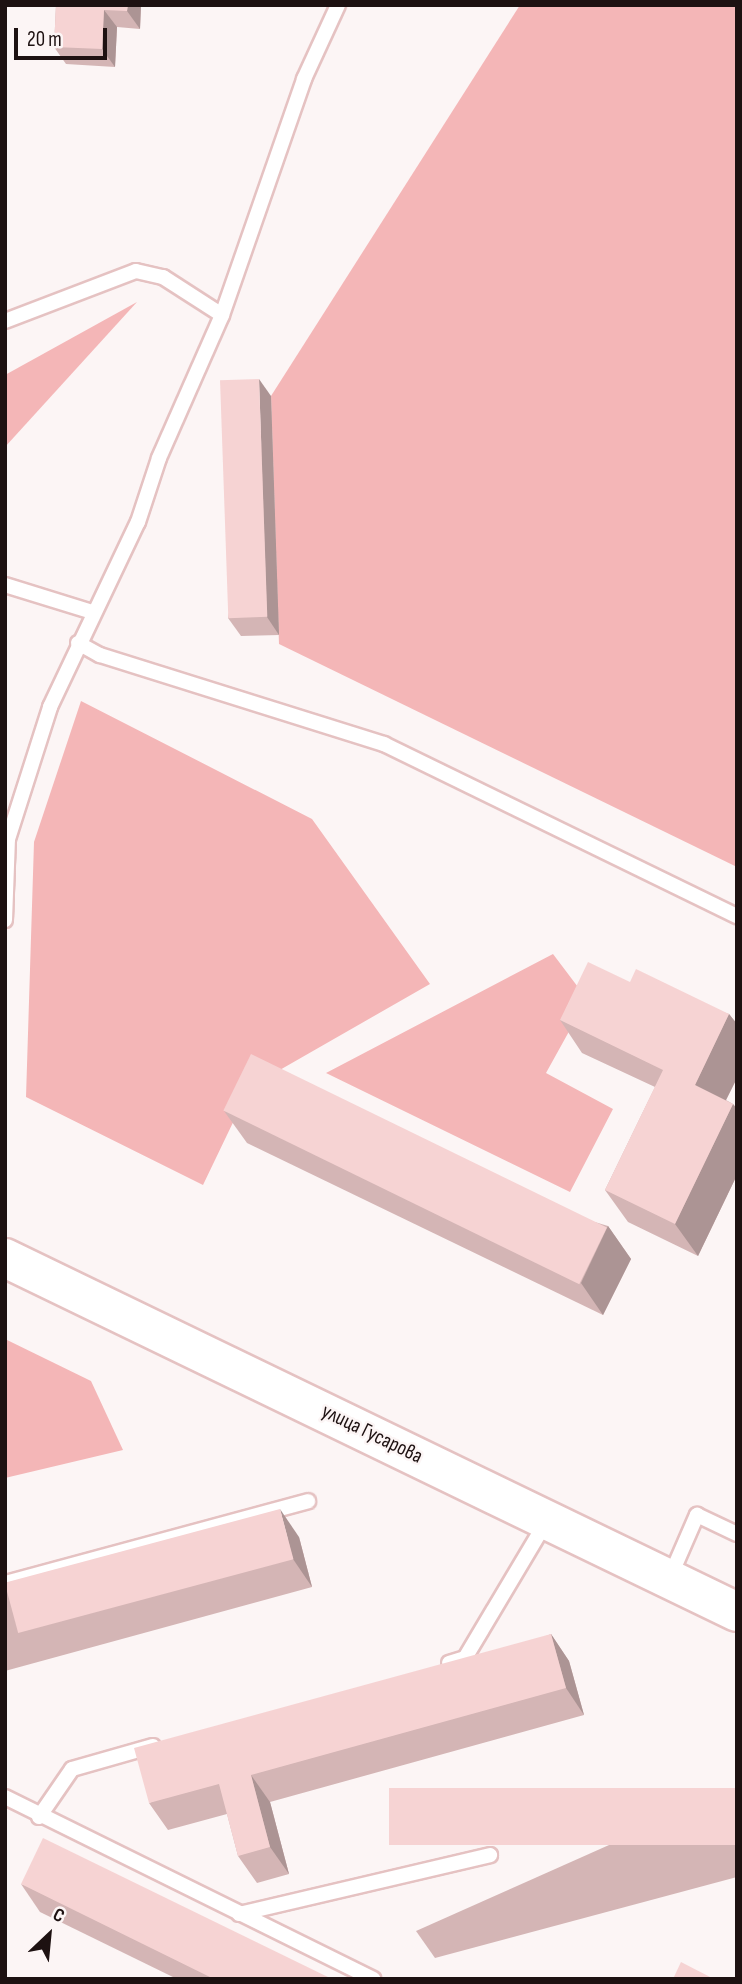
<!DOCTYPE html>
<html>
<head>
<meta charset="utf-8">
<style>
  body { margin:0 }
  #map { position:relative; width:742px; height:1984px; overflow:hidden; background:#fcf5f5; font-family:"Sofia Sans Condensed",sans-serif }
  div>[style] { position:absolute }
  .green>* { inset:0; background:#f4b6b7 }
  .roads { filter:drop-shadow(2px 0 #e5c2c2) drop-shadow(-2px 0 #e5c2c2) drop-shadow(0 2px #e5c2c2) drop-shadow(0 -2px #e5c2c2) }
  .lane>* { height:14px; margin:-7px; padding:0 7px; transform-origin:7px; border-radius:7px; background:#fff }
  .secondary>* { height:38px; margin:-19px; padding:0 19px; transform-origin:19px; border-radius:19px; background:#fff }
  .wall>* { inset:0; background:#d4b5b5 }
  .shaded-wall>* { inset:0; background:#ac9494 }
  .building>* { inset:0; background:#f6d3d3; transform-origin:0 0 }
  span { translate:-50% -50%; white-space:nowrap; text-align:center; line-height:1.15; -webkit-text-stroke:5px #fcf5f5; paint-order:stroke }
  .street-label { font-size:21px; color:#1d1111 }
  .frame { position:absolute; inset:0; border:7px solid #1d1111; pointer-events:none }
  .north { position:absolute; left:14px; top:1900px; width:70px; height:70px; -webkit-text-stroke:5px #fcf5f5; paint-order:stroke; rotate:26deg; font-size:19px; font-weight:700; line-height:28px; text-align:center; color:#1d1111 }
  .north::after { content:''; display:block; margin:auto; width:24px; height:32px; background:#1d1111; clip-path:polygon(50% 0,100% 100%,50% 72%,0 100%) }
  .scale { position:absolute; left:14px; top:28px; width:93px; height:32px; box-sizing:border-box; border:4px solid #1d1111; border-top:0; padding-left:9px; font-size:21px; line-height:24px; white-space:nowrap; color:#1d1111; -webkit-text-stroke:5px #fcf5f5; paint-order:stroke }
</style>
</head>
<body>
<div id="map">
  <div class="green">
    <div style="clip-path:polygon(520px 5px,737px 5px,737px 867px,279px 644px,271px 396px)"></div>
    <div style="clip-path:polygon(137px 302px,5px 447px,5px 375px)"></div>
    <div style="clip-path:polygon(81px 701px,312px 819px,430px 984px,250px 1087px,203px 1185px,26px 1097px,34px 842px)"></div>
    <div style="clip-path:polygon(553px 954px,587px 999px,546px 1073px,613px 1109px,570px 1192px,326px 1073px)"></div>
    <div style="clip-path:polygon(5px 1339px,91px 1381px,123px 1450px,5px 1478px)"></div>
  </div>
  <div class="roads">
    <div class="lane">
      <div style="left:5px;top:321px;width:140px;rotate:-20.9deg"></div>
      <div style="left:136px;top:271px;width:28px;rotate:13deg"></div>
      <div style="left:163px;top:277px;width:70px;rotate:32.8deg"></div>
      <div style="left:5px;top:585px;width:91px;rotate:17.2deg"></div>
      <div style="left:78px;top:643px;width:25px;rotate:29deg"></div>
      <div style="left:100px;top:655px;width:298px;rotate:17.4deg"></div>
      <div style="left:384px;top:744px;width:393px;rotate:26deg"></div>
      <div style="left:5px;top:920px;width:81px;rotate:-87.9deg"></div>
      <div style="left:8px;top:839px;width:139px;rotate:-72.3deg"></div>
      <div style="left:50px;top:707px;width:205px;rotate:-64.6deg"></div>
      <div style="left:138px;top:522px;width:67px;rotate:-71.8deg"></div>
      <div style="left:159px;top:458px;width:156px;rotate:-66.2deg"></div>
      <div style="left:222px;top:315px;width:250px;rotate:-70.8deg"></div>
      <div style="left:304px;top:79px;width:81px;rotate:-65.3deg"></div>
      <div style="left:670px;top:1577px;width:68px;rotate:-66.5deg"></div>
      <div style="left:697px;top:1515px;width:44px;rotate:25.4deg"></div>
      <div style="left:5px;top:1583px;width:314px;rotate:-15.1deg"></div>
      <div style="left:449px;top:1663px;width:17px;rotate:-17deg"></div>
      <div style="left:465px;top:1658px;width:158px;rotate:-59.2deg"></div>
      <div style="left:5px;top:1797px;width:411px;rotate:26.3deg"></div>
      <div style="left:39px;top:1817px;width:58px;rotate:-55.5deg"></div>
      <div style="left:72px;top:1769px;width:84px;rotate:-15.9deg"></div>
      <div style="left:239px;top:1914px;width:258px;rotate:-13.2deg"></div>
    </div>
    <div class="secondary">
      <div style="left:5px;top:1258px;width:813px;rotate:25.81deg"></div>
    </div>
  </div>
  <div class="wall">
    <div style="clip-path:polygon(56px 5px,141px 5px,140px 29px,117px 27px,115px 67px,66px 64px,54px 47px)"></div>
    <div style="clip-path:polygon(271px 396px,279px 635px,241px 636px,228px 618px)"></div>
    <div style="clip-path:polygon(630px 982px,729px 1014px,737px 1024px,737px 1078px,726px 1100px,733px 1104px,737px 1109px,737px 1175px,698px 1256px,628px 1222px,605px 1190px,655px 1087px,582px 1053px,560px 1020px)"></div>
    <div style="clip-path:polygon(224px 1111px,608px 1226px,631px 1259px,603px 1315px,247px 1143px)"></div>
    <div style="clip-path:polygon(299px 1537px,312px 1587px,5px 1671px,5px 1584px)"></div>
    <div style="clip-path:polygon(551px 1634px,569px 1661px,584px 1715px,270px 1802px,289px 1874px,257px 1883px,238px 1856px,227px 1814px,168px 1830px,149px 1803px)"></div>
    <div style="clip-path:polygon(737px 1788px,737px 1877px,435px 1958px,416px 1931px)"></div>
    <div style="clip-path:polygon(21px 1884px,332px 1979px,177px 1979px,40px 1912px)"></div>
  </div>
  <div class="shaded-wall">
    <div style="clip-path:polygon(128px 5px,141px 5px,140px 29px,127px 11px)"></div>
    <div style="clip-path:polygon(104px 10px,117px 27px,115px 67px,102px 49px)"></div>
    <div style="clip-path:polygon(259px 379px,271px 396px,279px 635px,267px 617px)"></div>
    <div style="clip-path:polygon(729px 1014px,737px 1024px,737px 1078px,717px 1118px,695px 1085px)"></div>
    <div style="clip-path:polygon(733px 1104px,737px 1109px,737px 1175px,698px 1256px,675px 1224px)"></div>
    <div style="clip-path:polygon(608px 1226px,631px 1259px,603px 1315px,581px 1283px)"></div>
    <div style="clip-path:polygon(280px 1509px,299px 1537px,312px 1587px,293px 1559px)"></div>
    <div style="clip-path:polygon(551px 1634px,569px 1661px,584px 1715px,566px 1688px)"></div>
    <div style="clip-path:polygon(251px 1775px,270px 1802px,289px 1874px,270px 1847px)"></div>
  </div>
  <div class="building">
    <div style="clip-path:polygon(56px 5px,128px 5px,127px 11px,104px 10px,102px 49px,54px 47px)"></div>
    <div style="left:259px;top:379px;width:238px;height:39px;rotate:88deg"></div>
    <div style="clip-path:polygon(588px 962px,630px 982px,636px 969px,729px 1014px,695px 1085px,733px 1104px,675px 1224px,605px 1190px,663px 1070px,560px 1020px)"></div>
    <div style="left:251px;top:1054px;width:396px;height:63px;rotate:26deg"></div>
    <div style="left:280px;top:1509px;width:52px;height:285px;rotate:75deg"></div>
    <div style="clip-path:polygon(551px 1634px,566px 1688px,251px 1775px,270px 1847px,238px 1856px,219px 1784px,149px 1803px,134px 1748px)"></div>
    <div style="left:737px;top:1788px;width:57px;height:348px;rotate:90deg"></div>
    <div style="clip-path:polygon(43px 1838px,332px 1979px,214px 1979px,21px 1884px)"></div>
    <div style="clip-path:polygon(681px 1962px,714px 1979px,673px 1979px)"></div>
  </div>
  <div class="street-label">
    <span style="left:372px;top:1434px;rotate:26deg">улица Гусарова</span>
  </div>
  <div class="frame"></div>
  <div class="north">С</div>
  <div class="scale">20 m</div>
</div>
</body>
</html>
